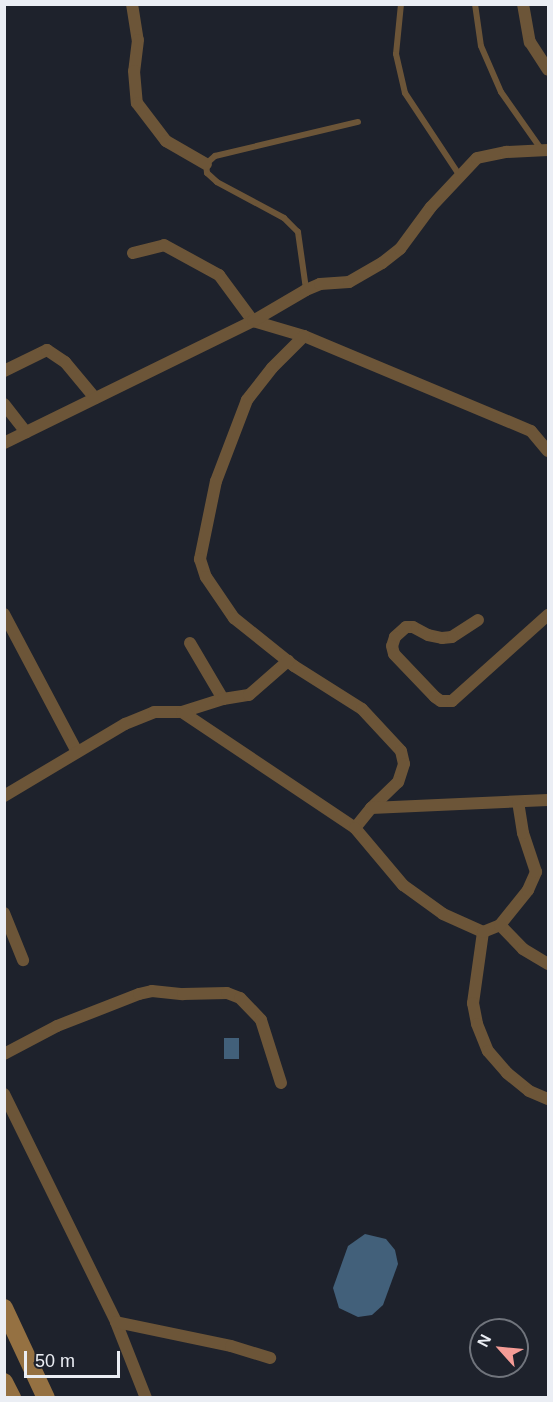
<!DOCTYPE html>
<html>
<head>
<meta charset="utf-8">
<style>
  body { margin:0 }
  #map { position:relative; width:553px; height:1402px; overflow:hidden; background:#1e222c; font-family:Helvetica,sans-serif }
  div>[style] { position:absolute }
  .water>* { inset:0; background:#42607a; transform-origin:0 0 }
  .lane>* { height:6px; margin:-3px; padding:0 3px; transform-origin:3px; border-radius:3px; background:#6c5538 }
  .street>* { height:12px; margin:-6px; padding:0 6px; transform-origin:6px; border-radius:6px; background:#6c5538 }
  .secondary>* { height:18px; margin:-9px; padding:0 9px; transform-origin:9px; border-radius:9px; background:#957142 }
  span { translate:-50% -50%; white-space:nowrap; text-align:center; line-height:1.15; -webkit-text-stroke:5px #1e222c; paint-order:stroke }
  .frame { position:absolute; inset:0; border:6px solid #ebeef4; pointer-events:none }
  .north { position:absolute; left:469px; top:1318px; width:60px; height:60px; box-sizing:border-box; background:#1e222c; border:2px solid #70747c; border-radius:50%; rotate:297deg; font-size:16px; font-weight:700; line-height:24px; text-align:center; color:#ebeef4 }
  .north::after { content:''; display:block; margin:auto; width:21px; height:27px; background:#f59c96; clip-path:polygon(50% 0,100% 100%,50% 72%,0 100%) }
  .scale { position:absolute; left:24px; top:1351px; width:96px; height:27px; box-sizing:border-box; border:3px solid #ebeef4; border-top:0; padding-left:8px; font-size:18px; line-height:21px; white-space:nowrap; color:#ebeef4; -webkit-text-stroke:4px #1e222c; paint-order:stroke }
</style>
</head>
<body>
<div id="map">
  <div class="water">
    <div style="left:224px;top:1038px;width:15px;height:21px"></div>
    <div style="clip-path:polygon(365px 1234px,386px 1239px,395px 1250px,398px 1264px,383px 1305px,372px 1315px,358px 1317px,339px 1308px,333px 1288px,348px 1246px)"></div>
  </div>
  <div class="lane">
    <div style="left:401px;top:4px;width:50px;rotate:95.7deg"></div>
    <div style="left:396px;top:54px;width:40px;rotate:77deg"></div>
    <div style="left:405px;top:93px;width:100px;rotate:56.5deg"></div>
    <div style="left:475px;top:4px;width:42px;rotate:81.9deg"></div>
    <div style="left:481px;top:46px;width:50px;rotate:66.5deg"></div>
    <div style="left:501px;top:92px;width:70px;rotate:54.9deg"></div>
    <div style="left:306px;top:289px;width:58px;rotate:-98deg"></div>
    <div style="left:298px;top:232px;width:20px;rotate:-135deg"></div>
    <div style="left:284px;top:218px;width:76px;rotate:-151.8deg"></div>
    <div style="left:217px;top:182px;width:13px;rotate:-138deg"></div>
    <div style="left:207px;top:173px;width:9px;rotate:-96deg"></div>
    <div style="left:206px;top:164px;width:12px;rotate:-42deg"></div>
    <div style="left:215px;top:156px;width:147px;rotate:-13.4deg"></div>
  </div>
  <div class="street">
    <div style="left:132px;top:4px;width:36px;rotate:81deg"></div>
    <div style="left:138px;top:40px;width:31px;rotate:97deg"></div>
    <div style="left:134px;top:71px;width:32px;rotate:85deg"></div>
    <div style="left:137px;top:103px;width:48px;rotate:52.7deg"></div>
    <div style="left:166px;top:141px;width:46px;rotate:29.9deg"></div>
    <div style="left:523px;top:4px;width:39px;rotate:80deg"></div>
    <div style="left:530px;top:42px;width:33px;rotate:57deg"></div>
    <div style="left:133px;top:253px;width:32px;rotate:-14deg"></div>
    <div style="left:164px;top:245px;width:63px;rotate:28.6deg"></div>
    <div style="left:219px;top:275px;width:57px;rotate:53.5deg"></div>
    <div style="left:253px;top:321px;width:53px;rotate:16.4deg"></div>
    <div style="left:304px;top:336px;width:246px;rotate:22.7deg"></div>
    <div style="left:531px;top:431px;width:26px;rotate:50deg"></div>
    <div style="left:304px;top:336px;width:45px;rotate:135deg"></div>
    <div style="left:272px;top:368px;width:41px;rotate:128deg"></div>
    <div style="left:247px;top:400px;width:87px;rotate:110.9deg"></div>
    <div style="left:216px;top:481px;width:80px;rotate:101.6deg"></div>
    <div style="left:200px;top:559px;width:19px;rotate:72deg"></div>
    <div style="left:206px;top:577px;width:50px;rotate:55.7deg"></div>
    <div style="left:234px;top:618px;width:77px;rotate:38.7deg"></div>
    <div style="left:294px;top:666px;width:80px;rotate:32.3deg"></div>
    <div style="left:362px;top:709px;width:57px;rotate:47.1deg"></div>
    <div style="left:401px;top:751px;width:13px;rotate:77deg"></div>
    <div style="left:404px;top:764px;width:19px;rotate:108deg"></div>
    <div style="left:398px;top:782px;width:37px;rotate:136deg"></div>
    <div style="left:4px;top:371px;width:48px;rotate:-26deg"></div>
    <div style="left:47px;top:350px;width:22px;rotate:34deg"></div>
    <div style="left:65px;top:362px;width:47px;rotate:50.2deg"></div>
    <div style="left:4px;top:404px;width:36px;rotate:52deg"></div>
    <div style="left:4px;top:443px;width:277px;rotate:-26.1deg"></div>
    <div style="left:253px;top:321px;width:61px;rotate:-30.3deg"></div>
    <div style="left:306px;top:290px;width:15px;rotate:-23deg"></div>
    <div style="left:320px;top:284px;width:29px;rotate:-4deg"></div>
    <div style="left:349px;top:282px;width:38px;rotate:-30deg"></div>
    <div style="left:382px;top:263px;width:23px;rotate:-38deg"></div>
    <div style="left:400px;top:249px;width:52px;rotate:-53.6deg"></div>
    <div style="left:431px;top:207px;width:67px;rotate:-46.8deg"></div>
    <div style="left:477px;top:158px;width:30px;rotate:-12deg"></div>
    <div style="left:506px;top:152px;width:42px;rotate:-2.7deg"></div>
    <div style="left:4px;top:614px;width:156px;rotate:62.1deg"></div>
    <div style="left:478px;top:620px;width:31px;rotate:147deg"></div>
    <div style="left:452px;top:637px;width:10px;rotate:174deg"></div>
    <div style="left:442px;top:638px;width:14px;rotate:-168deg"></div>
    <div style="left:428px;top:635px;width:17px;rotate:-152deg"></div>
    <div style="left:413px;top:627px;width:7px;rotate:180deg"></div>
    <div style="left:406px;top:627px;width:15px;rotate:138deg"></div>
    <div style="left:395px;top:637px;width:9px;rotate:108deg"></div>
    <div style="left:392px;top:646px;width:8px;rotate:76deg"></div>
    <div style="left:394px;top:654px;width:59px;rotate:46.4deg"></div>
    <div style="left:435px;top:697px;width:7px;rotate:34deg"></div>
    <div style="left:441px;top:701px;width:11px"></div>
    <div style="left:452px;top:701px;width:129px;rotate:-41.9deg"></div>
    <div style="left:190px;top:643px;width:65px;rotate:59.5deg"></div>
    <div style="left:182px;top:712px;width:43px;rotate:-17.6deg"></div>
    <div style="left:223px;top:699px;width:26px;rotate:-9deg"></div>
    <div style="left:249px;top:695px;width:52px;rotate:-41.1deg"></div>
    <div style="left:4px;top:796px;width:141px;rotate:-30.8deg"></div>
    <div style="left:125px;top:724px;width:31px;rotate:-22deg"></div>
    <div style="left:154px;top:712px;width:28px"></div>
    <div style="left:182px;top:712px;width:208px;rotate:33.8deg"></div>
    <div style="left:355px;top:828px;width:26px;rotate:-51deg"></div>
    <div style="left:371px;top:808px;width:177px;rotate:-2.6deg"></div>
    <div style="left:355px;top:828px;width:75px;rotate:49.9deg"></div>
    <div style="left:403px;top:885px;width:49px;rotate:35.9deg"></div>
    <div style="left:443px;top:914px;width:44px;rotate:24.2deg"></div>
    <div style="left:483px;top:932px;width:72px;rotate:98deg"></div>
    <div style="left:473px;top:1003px;width:21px;rotate:79deg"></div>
    <div style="left:477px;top:1024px;width:29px;rotate:68deg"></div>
    <div style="left:488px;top:1051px;width:29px;rotate:49deg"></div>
    <div style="left:507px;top:1073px;width:28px;rotate:39deg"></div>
    <div style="left:529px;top:1091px;width:21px;rotate:23deg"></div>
    <div style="left:4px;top:913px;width:51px;rotate:68deg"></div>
    <div style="left:500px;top:925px;width:33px;rotate:46deg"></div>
    <div style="left:523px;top:949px;width:29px;rotate:31deg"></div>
    <div style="left:483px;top:932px;width:18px;rotate:-22deg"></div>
    <div style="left:500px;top:925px;width:45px;rotate:-51.3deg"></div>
    <div style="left:528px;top:890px;width:20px;rotate:-66deg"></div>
    <div style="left:536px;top:872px;width:41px;rotate:-108.4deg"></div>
    <div style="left:523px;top:833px;width:30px;rotate:-99deg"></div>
    <div style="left:4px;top:1054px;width:60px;rotate:-27.8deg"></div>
    <div style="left:57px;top:1026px;width:88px;rotate:-21.3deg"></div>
    <div style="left:139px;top:994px;width:13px;rotate:-13deg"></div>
    <div style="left:152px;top:991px;width:31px;rotate:6deg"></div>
    <div style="left:183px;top:994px;width:44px;rotate:-1.3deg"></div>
    <div style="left:227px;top:993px;width:14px;rotate:21deg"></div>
    <div style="left:240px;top:998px;width:30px;rotate:46deg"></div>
    <div style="left:261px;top:1020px;width:66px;rotate:72.4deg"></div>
    <div style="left:4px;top:1094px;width:254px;rotate:63.8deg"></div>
    <div style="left:116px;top:1322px;width:82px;rotate:68.5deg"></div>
    <div style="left:116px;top:1322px;width:117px;rotate:11.8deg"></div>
    <div style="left:231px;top:1346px;width:41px;rotate:17.1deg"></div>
  </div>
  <div class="secondary">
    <div style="left:4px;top:1308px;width:99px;rotate:65deg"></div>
    <div style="left:4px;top:1382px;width:18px;rotate:63deg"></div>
  </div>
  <div class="frame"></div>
  <div class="north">N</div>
  <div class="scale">50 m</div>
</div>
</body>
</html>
